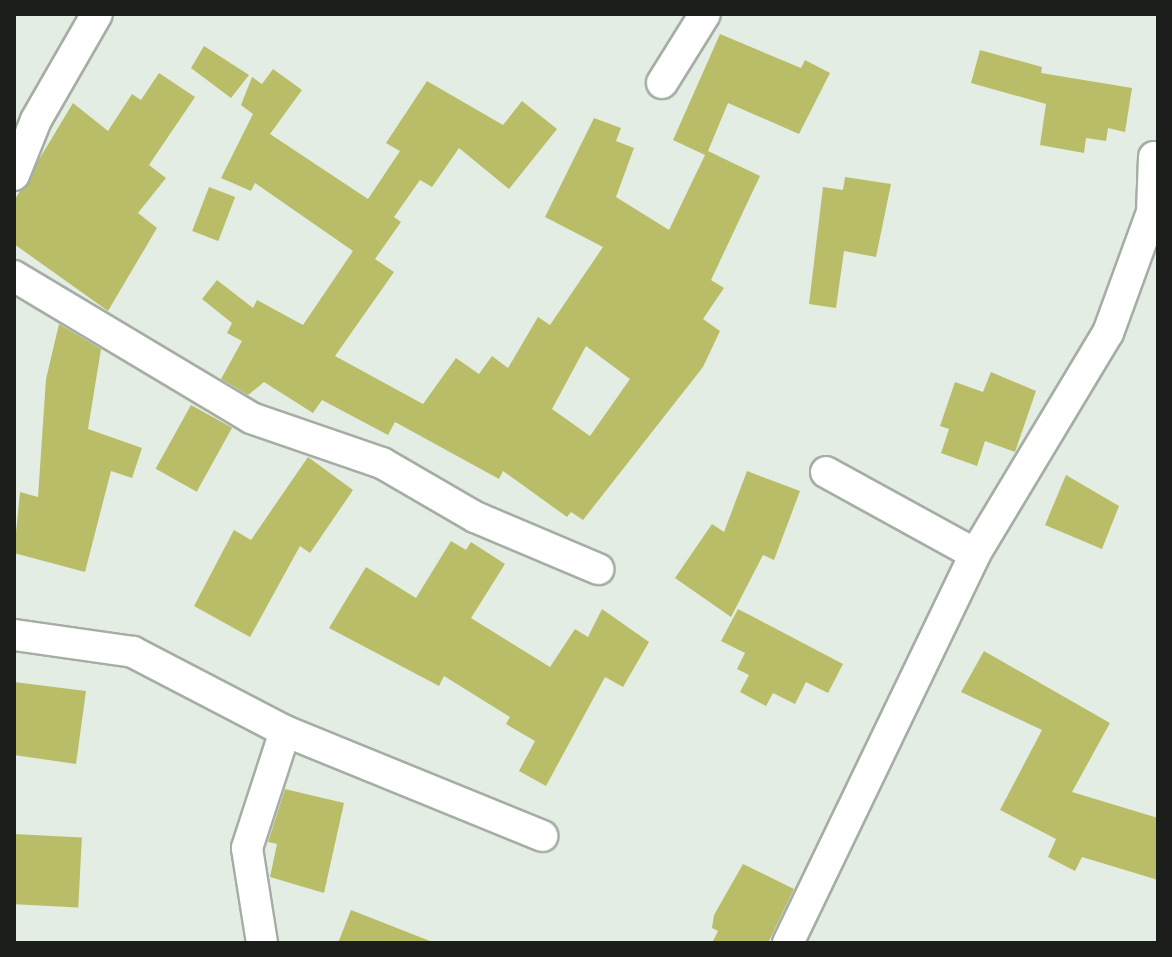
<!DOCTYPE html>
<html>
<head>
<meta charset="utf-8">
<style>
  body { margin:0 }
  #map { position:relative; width:1172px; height:957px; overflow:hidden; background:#e4ede3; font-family:Quicksand,sans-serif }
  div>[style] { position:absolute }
  .building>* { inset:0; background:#b9bd67; transform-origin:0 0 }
  .roads { filter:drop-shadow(2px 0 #a5ada4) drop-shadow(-2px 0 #a5ada4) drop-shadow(0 2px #a5ada4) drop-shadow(0 -2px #a5ada4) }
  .street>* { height:30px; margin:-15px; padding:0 15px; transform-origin:15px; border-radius:15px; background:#fff }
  span { translate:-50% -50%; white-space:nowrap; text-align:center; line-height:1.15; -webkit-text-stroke:7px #fff; paint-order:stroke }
  .frame { position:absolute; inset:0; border:16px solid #1b1e1a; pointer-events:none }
</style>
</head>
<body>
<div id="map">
  <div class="building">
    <div style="clip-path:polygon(evenodd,720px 34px,801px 68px,805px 60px,830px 73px,799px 134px,728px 103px,708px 151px,760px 176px,711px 280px,724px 288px,703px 319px,720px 331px,703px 367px,583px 520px,571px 512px,567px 517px,503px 471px,499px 479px,395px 422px,388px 435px,322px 400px,313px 413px,264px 382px,248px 395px,221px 379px,242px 341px,227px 333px,232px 323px,202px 299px,217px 280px,253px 308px,257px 300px,303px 325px,353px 251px,255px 183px,251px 191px,221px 178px,253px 114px,241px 105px,252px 77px,262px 84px,273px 69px,302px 90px,270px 134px,368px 199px,400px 151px,386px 143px,427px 81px,503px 125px,522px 101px,557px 129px,509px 189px,459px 148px,432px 187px,420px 180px,394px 217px,401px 222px,375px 259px,394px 272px,335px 356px,423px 404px,456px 358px,479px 374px,492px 356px,508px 368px,538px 317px,550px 325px,603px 247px,545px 217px,594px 118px,621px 128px,616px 141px,634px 148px,616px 197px,669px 230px,705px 155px,673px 140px,720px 34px,586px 346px,630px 379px,590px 436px,552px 409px,586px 346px)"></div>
    <div style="clip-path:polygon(204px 46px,249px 75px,231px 98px,191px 68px)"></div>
    <div style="clip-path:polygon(980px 50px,1042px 67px,1041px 73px,1132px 88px,1125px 132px,1108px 128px,1106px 141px,1086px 138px,1084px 153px,1040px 145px,1046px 104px,971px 83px)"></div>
    <div style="clip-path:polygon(159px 73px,195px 97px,149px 165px,166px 178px,138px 213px,157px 228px,108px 311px,14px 244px,14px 201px,73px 103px,108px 131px,132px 94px,141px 100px)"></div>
    <div style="clip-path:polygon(845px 177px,891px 184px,876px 257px,844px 251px,836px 308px,809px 304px,823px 187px,843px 190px)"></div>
    <div style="left:209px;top:187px;width:28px;height:47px;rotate:21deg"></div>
    <div style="clip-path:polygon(59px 324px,101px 349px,88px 429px,142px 448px,132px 478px,111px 471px,85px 572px,14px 553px,20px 492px,38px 497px,46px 379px)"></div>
    <div style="clip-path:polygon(991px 372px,1036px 391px,1015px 452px,985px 441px,977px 466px,941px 453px,949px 429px,940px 426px,955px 382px,983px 392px)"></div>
    <div style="left:191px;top:405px;width:47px;height:73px;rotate:29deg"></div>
    <div style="clip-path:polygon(308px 457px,353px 490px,310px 553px,300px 546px,250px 637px,194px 606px,234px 530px,251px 540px)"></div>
    <div style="clip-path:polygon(747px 471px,800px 491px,774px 560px,763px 555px,731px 617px,675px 578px,712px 524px,724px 532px)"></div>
    <div style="clip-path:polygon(1066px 475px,1119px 506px,1102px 549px,1045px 525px)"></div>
    <div style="clip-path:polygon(451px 541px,466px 550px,471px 542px,505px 564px,471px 618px,550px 667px,575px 629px,588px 637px,602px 609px,649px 642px,623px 687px,605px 677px,546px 786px,519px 771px,535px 741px,506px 724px,510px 717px,444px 676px,439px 686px,329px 628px,366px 567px,416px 598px)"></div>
    <div style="clip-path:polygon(738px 609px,843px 664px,828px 693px,806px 682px,795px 704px,773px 693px,766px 706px,740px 692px,749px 675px,737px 669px,745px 653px,721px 641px)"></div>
    <div style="clip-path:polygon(984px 651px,1110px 723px,1072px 792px,1158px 818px,1158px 880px,1082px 857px,1075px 871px,1048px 857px,1056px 839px,1000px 810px,1042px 730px,961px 692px)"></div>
    <div style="clip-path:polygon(14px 682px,86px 691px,76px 764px,14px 755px)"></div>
    <div style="clip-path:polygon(285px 789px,344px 803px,324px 893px,270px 877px,277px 844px,268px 842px)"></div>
    <div style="left:14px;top:834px;width:68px;height:70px;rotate:3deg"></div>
    <div style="clip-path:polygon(743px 864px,794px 889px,768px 943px,712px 943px,718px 931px,712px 928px,714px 915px)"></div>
    <div style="clip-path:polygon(351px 910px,430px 941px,429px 943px,338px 943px)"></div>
  </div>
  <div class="roads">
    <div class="street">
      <div style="left:662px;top:83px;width:81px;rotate:-58.1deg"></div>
      <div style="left:14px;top:175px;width:59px;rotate:-68.2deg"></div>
      <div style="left:36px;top:120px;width:122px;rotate:-60.1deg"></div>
      <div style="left:14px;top:276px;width:276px;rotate:30.9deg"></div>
      <div style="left:251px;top:418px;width:139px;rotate:19deg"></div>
      <div style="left:382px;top:463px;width:108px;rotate:30.1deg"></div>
      <div style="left:475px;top:517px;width:134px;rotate:22.9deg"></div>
      <div style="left:975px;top:554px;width:258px;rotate:-59deg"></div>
      <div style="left:1108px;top:333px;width:129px;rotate:-70deg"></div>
      <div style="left:1152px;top:212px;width:55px;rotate:-87.9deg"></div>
      <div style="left:14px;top:635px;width:120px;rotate:8.1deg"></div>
      <div style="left:133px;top:652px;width:171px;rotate:27.5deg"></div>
      <div style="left:285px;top:731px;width:278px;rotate:22.2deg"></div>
      <div style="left:262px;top:943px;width:96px;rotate:-99deg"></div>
      <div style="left:247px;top:848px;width:123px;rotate:-72deg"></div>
      <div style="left:788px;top:943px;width:432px;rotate:-64.3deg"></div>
      <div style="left:975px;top:554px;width:170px;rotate:-151.2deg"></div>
    </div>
  </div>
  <div class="frame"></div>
</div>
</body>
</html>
